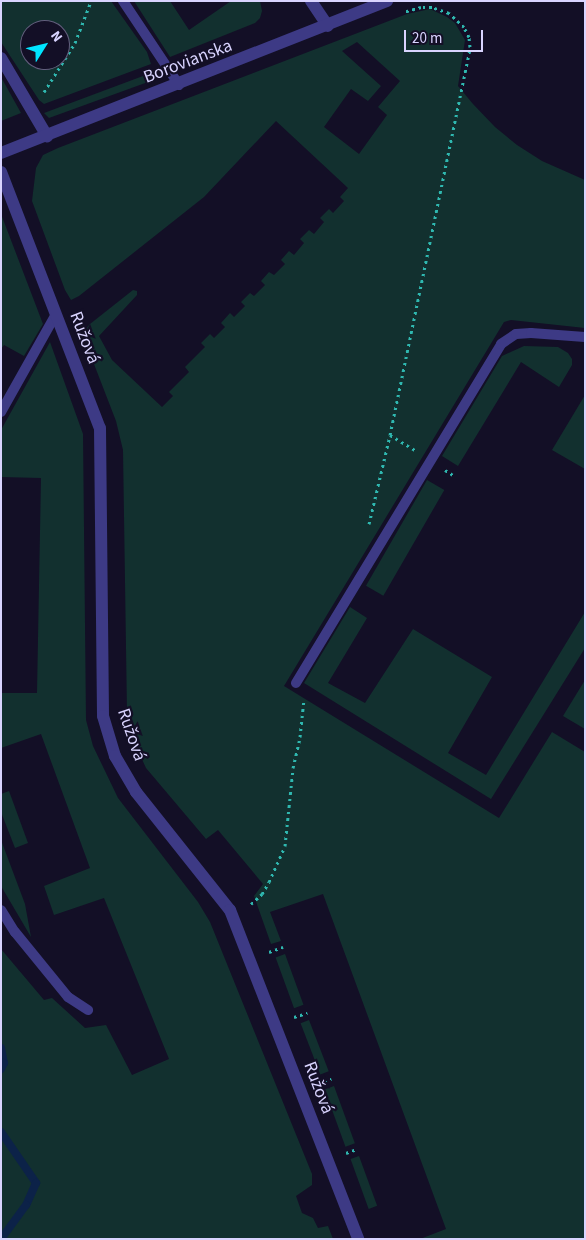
<!DOCTYPE html>
<html>
<head>
<meta charset="utf-8">
<style>
  body { margin:0 }
  #map { position:relative; width:586px; height:1240px; overflow:hidden; background:#130f26; font-family:"Source Sans 3",sans-serif }
  div>[style] { position:absolute }
  .green>* { inset:0; background:#12302f; transform-origin:0 0 }
  .stream>* { height:8px; margin:-4px; padding:0 4px; transform-origin:4px; border-radius:4px; background:#0c2248 }
  .path>* { height:3px; margin-top:-1.5px; transform-origin:0; background:repeating-linear-gradient(90deg,#2fb8b0 0 2.5px,transparent 0 6.5px) }
  .service>* { height:10px; margin:-5px; padding:0 5px; transform-origin:5px; border-radius:5px; background:#3d3a85 }
  .minor>* { height:12px; margin:-6px; padding:0 6px; transform-origin:6px; border-radius:6px; background:#3d3a85 }
  span { translate:-50% -50%; white-space:nowrap; text-align:center; line-height:1.15; -webkit-text-stroke:4.5px #130f26; paint-order:stroke }
  .street-label { font-size:18px; color:#d9d4ff }
  .frame { position:absolute; inset:0; border:2px solid #d9d4ff; pointer-events:none }
  .north { position:absolute; left:20px; top:20px; width:50px; height:50px; box-sizing:border-box; background:#130f26; border:1px solid #625e7d; border-radius:50%; rotate:54deg; font-size:14px; font-weight:700; line-height:20px; text-align:center; color:#d9d4ff }
  .north::after { content:''; display:block; margin:auto; width:18px; height:22px; background:#00e5ff; clip-path:polygon(50% 0,100% 100%,50% 72%,0 100%) }
  .scale { position:absolute; left:404px; top:30px; width:79px; height:22px; box-sizing:border-box; border:2px solid #d9d4ff; border-top:0; padding-left:6px; font-size:15px; line-height:18px; white-space:nowrap; color:#d9d4ff; -webkit-text-stroke:4px #130f26; paint-order:stroke }
</style>
</head>
<body>
<div id="map">
  <div class="green">
    <div style="clip-path:polygon(evenodd,1px 1px,111px 1px,147px 52px,151px 64px,44px 104px,39px 100px,1px 42px,1px 1px,30px 30px,60px 30px,60px 60px,30px 60px,30px 30px)"></div>
    <div style="clip-path:polygon(134px 1px,170px 1px,189px 30px,231px 1px,260px 1px,262px 11px,260px 18px,255px 23px,170px 57px)"></div>
    <div style="clip-path:polygon(evenodd,430px 9px,447px 17px,455px 23px,465px 40px,458px 86px,473px 104px,495px 127px,517px 145px,542px 161px,585px 180px,585px 328px,511px 320px,504px 322px,284px 686px,499px 818px,552px 732px,585px 752px,585px 1239px,420px 1239px,446px 1229px,323px 894px,270px 912px,281px 941px,271px 944px,254px 896px,263px 884px,218px 830px,206px 839px,146px 768px,134px 742px,127px 712px,123px 450px,116px 421px,82px 333px,90px 324px,133px 290px,137px 291px,137px 295px,99px 336px,112px 360px,162px 407px,173px 396px,169px 392px,189px 372px,185px 367px,205px 347px,201px 343px,210px 334px,214px 338px,225px 327px,221px 323px,230px 313px,234px 317px,245px 306px,241px 302px,250px 293px,254px 296px,265px 285px,261px 281px,269px 272px,274px 275px,285px 264px,281px 260px,289px 251px,294px 255px,304px 243px,300px 239px,309px 230px,314px 234px,324px 222px,320px 218px,329px 209px,333px 213px,344px 201px,340px 197px,348px 188px,276px 121px,204px 197px,79px 296px,71px 300px,65px 290px,32px 201px,36px 168px,43px 155px,58px 148px,407px 14px,430px 9px,357px 42px,400px 81px,378px 107px,387px 115px,359px 154px,324px 127px,351px 89px,368px 101px,381px 86px,342px 51px,357px 42px)"></div>
    <div style="clip-path:polygon(231px 43px,233px 47px,183px 67px,179px 63px)"></div>
    <div style="clip-path:polygon(151px 73px,148px 82px,49px 118px,44px 113px)"></div>
    <div style="clip-path:polygon(1px 77px,21px 113px,1px 121px)"></div>
    <div style="clip-path:polygon(1px 214px,43px 324px,24px 356px,4px 345px,1px 349px)"></div>
    <div style="clip-path:polygon(50px 342px,83px 434px,86px 720px,93px 746px,118px 798px,198px 902px,210px 922px,312px 1174px,312px 1185px,296px 1196px,302px 1213px,313px 1218px,318px 1228px,328px 1226px,333px 1239px,1px 1239px,1px 949px,44px 1000px,52px 998px,85px 1028px,106px 1025px,132px 1075px,169px 1059px,104px 898px,54px 915px,44px 886px,90px 868px,41px 734px,1px 748px,1px 693px,37px 693px,41px 478px,1px 477px,1px 430px)"></div>
    <div style="clip-path:polygon(524px 346px,558px 347px,568px 353px,572px 359px,572px 365px,559px 387px,521px 362px,458px 466px,442px 456px,502px 356px)"></div>
    <div style="clip-path:polygon(585px 395px,585px 469px,552px 450px)"></div>
    <div style="left:427px;top:480px;width:20px;height:122px;rotate:30deg"></div>
    <div style="clip-path:polygon(350px 607px,367px 618px,328px 683px,365px 703px,413px 629px,492px 677px,448px 753px,486px 775px,585px 612px,585px 648px,491px 799px,304px 683px)"></div>
    <div style="clip-path:polygon(585px 680px,585px 729px,563px 716px)"></div>
    <div style="clip-path:polygon(9px 791px,28px 843px,15px 848px,1px 812px,1px 794px)"></div>
    <div style="clip-path:polygon(1px 840px,25px 904px,31px 937px,1px 886px)"></div>
    <div style="left:285px;top:954px;width:54px;height:10px;rotate:70deg"></div>
    <div style="left:309px;top:1020px;width:55px;height:9px;rotate:69deg"></div>
    <div style="left:334px;top:1086px;width:61px;height:10px;rotate:70deg"></div>
    <div style="left:359px;top:1156px;width:53px;height:9px;rotate:70deg"></div>
  </div>
  <div class="stream">
    <div style="left:1px;top:1048px;width:15px;rotate:79deg"></div>
    <div style="left:4px;top:1063px;width:7px;rotate:117deg"></div>
    <div style="left:1px;top:1132px;width:62px;rotate:55.5deg"></div>
    <div style="left:36px;top:1183px;width:24px;rotate:114deg"></div>
    <div style="left:26px;top:1205px;width:42px;rotate:126.3deg"></div>
  </div>
  <div class="path">
    <div style="left:44px;top:92px;width:58px;rotate:-57.7deg"></div>
    <div style="left:75px;top:43px;width:45px;rotate:-69.1deg"></div>
    <div style="left:390px;top:435px;width:29px;rotate:31deg"></div>
    <div style="left:445px;top:470px;width:9px;rotate:32deg"></div>
    <div style="left:369px;top:524px;width:91px;rotate:-76.7deg"></div>
    <div style="left:390px;top:435px;width:396px;rotate:-78.3deg"></div>
    <div style="left:470px;top:47px;width:10px;rotate:-96deg"></div>
    <div style="left:469px;top:37px;width:11px;rotate:-117deg"></div>
    <div style="left:464px;top:27px;width:21px;rotate:-137deg"></div>
    <div style="left:449px;top:13px;width:18px;rotate:-161deg"></div>
    <div style="left:432px;top:7px;width:11px;rotate:180deg"></div>
    <div style="left:421px;top:7px;width:19px;rotate:164deg"></div>
    <div style="left:251px;top:904px;width:15px;rotate:-42deg"></div>
    <div style="left:262px;top:894px;width:14px;rotate:-60deg"></div>
    <div style="left:269px;top:882px;width:39px;rotate:-66deg"></div>
    <div style="left:285px;top:846px;width:78px;rotate:-84.1deg"></div>
    <div style="left:293px;top:768px;width:32px;rotate:-77deg"></div>
    <div style="left:300px;top:737px;width:38px;rotate:-84deg"></div>
    <div style="left:269px;top:952px;width:15px;rotate:-20deg"></div>
    <div style="left:294px;top:1017px;width:14px;rotate:-17deg"></div>
    <div style="left:318px;top:1083px;width:14px;rotate:-17deg"></div>
    <div style="left:346px;top:1153px;width:12px;rotate:-20deg"></div>
  </div>
  <div class="service">
    <div style="left:123px;top:1px;width:101px;rotate:56.3deg"></div>
    <div style="left:1px;top:412px;width:112px;rotate:-60.7deg"></div>
    <div style="left:296px;top:683px;width:396px;rotate:-58.8deg"></div>
    <div style="left:501px;top:344px;width:18px;rotate:-34deg"></div>
    <div style="left:516px;top:334px;width:15px;rotate:-4deg"></div>
    <div style="left:531px;top:333px;width:54px;rotate:4.2deg"></div>
    <div style="left:1px;top:910px;width:26px;rotate:58deg"></div>
    <div style="left:15px;top:932px;width:84px;rotate:50.8deg"></div>
    <div style="left:68px;top:997px;width:24px;rotate:33deg"></div>
  </div>
  <div class="minor">
    <div style="left:311px;top:1px;width:30px;rotate:56deg"></div>
    <div style="left:1px;top:58px;width:91px;rotate:59.5deg"></div>
    <div style="left:1px;top:153px;width:415px;rotate:-21.5deg"></div>
    <div style="left:1px;top:172px;width:274px;rotate:68.9deg"></div>
    <div style="left:100px;top:428px;width:288px;rotate:89.4deg"></div>
    <div style="left:103px;top:716px;width:42px;rotate:73.3deg"></div>
    <div style="left:115px;top:756px;width:42px;rotate:59.7deg"></div>
    <div style="left:136px;top:792px;width:151px;rotate:51.5deg"></div>
    <div style="left:230px;top:910px;width:353px;rotate:68.7deg"></div>
  </div>
  <div class="street-label">
    <span style="left:188px;top:62px;rotate:-21deg">Borovianska</span>
    <span style="left:84px;top:338px;rotate:69deg">Ružová</span>
    <span style="left:131px;top:735px;rotate:71deg">Ružová</span>
    <span style="left:318px;top:1088px;rotate:69deg">Ružová</span>
  </div>
  <div class="frame"></div>
  <div class="north">N</div>
  <div class="scale">20 m</div>
</div>
</body>
</html>
